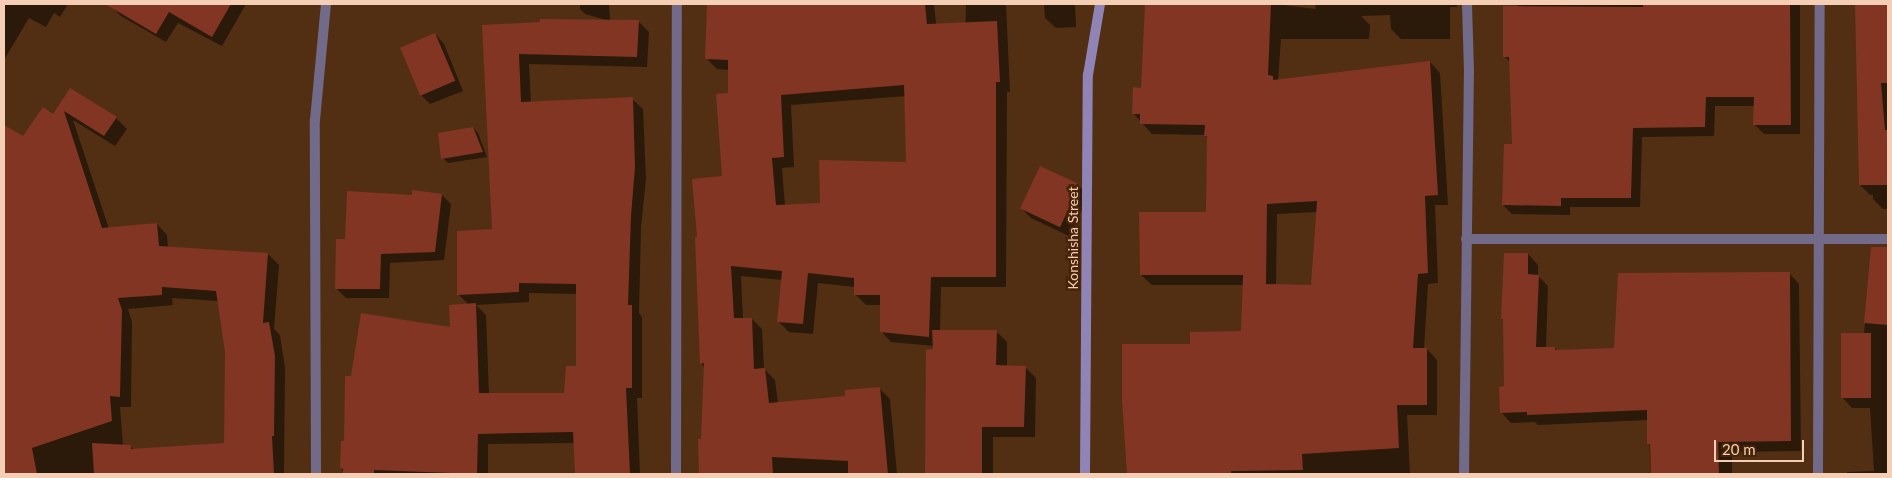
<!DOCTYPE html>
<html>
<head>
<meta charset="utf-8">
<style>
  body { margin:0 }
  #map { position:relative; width:1892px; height:478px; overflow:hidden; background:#522f13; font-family:Lato,sans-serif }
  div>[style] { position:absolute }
  .shadow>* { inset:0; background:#0007 }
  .building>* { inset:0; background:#813522; transform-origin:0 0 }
  .street>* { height:10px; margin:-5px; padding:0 5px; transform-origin:5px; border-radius:5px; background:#716a89 }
  .secondary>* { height:10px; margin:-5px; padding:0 5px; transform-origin:5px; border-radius:5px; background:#9084b6 }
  span { translate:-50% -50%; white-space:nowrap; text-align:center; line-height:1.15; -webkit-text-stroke:5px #472408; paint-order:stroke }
  .street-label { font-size:14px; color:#f4ceb5 }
  .frame { position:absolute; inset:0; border:5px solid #f4ceb5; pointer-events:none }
  .scale { position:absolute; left:1714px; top:440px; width:90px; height:22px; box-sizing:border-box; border:2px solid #f4ceb5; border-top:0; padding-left:6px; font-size:15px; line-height:18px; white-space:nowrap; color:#f4ceb5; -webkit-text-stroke:4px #472408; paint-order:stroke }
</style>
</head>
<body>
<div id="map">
  <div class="shadow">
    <div style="clip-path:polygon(4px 4px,68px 4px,60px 17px,54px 13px,46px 27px,29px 18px,4px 60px)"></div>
    <div style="clip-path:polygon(113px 4px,246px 4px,222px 46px,178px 23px,166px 42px,121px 16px,112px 7px)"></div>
    <div style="clip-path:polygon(evenodd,580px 4px,609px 4px,610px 21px,638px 21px,649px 32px,647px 67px,529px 64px,531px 103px,632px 99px,643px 109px,646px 179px,641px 227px,639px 313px,642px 317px,642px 398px,637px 398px,640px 474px,577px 474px,575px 443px,488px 444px,488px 474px,344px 474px,341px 468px,352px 377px,451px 328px,469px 305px,458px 294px,494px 230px,483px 26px,606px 20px,585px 14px,580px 9px,580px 4px,529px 293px,577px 294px,578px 367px,565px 394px,489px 395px,486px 315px,476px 305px,529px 302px,529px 293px)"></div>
    <div style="clip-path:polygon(evenodd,708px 4px,934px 4px,946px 115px,964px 114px,966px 4px,1006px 4px,1010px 92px,1007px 92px,1006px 287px,941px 287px,940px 331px,996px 331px,1007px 342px,1007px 367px,1025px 367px,1036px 378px,1035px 437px,993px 437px,993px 474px,926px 474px,927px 351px,934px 350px,934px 346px,891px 342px,881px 331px,881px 305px,866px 305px,855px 294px,855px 287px,818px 283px,813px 334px,789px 332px,778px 321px,782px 280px,741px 276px,743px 319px,752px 319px,762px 329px,764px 369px,775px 380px,778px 403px,847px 397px,879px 388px,890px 399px,897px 474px,700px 474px,699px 440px,702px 440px,705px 368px,701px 363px,724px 178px,729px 94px,729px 70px,717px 69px,707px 59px,708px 4px,906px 96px,907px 163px,820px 161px,821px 204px,785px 206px,782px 168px,794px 167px,791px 105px,906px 96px)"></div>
    <div style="clip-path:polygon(1044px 4px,1075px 4px,1076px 27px,1056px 28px,1045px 18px)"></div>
    <div style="clip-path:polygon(evenodd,1147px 4px,1276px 4px,1315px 9px,1316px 4px,1457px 4px,1457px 7px,1450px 7px,1450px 39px,1401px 39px,1391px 29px,1390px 15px,1361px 16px,1370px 25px,1369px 39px,1281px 39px,1278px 81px,1430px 62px,1440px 73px,1448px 205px,1435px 205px,1438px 283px,1428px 284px,1424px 349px,1427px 349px,1437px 360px,1437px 415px,1407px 415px,1410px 474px,1128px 474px,1123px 400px,1191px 346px,1243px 332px,1244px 285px,1152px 285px,1141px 275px,1208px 213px,1208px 138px,1205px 135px,1152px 134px,1133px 113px,1142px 89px,1147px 4px,1318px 212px,1312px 286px,1276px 285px,1277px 214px,1318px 212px)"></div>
    <div style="clip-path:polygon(1518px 4px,1800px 4px,1800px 134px,1764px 134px,1754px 124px,1755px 106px,1715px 106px,1714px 136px,1642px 137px,1640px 207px,1570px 207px,1570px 215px,1512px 214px,1503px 205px,1513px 146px,1511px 63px,1504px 56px)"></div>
    <div style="clip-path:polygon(1856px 4px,1888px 4px,1888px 209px,1883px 209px,1873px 199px,1873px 195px,1870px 195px,1860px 185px)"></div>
    <div style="clip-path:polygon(435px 34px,444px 44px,463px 91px,430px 104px,421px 95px)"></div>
    <div style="clip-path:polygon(evenodd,70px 89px,116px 118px,127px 129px,115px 146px,73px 120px,109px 229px,157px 224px,167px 235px,168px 248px,268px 254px,279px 265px,274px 329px,280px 335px,285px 368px,284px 474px,4px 474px,4px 126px,23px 138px,54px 115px,70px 89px,172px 298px,218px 301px,226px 352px,225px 444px,134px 450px,130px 446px,123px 445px,120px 407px,131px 407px,132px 322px,128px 309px,173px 305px,172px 298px)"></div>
    <div style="clip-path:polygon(473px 128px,478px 133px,487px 157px,448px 163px,443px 158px)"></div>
    <div style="clip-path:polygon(1079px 186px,1089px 196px,1069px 236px,1031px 218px,1022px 209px)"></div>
    <div style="clip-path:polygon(414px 192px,442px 195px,451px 204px,444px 260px,390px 263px,389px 298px,346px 298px,337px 289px,346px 240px,413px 196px)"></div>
    <div style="clip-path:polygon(1528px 254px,1538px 265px,1538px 276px,1548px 286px,1546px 348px,1555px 348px,1557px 351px,1616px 349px,1789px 273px,1799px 284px,1801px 451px,1732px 452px,1732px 474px,1651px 474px,1648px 420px,1538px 425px,1535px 422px,1511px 423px,1501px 412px,1505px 388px,1504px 321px,1502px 319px)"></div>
    <div style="clip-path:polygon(1870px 265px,1888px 267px,1888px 474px,1847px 474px,1847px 472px,1874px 471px,1870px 408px,1852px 408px,1842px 397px,1864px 334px)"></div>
  </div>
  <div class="building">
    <div style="clip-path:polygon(105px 4px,231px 4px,212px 37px,169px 12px,156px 34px)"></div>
    <div style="clip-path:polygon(evenodd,707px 4px,925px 4px,927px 24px,997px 21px,1000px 82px,996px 82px,996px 277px,931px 277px,929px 337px,880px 332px,880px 295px,854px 295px,854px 278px,808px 273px,803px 324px,777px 322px,782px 271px,731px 266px,734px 318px,752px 318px,754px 369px,765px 368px,769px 403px,845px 396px,845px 390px,880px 387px,888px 474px,848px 474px,848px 461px,772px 457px,773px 474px,699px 474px,698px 439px,701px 439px,704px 363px,700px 364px,695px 237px,697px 237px,692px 179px,722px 176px,716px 94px,728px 93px,728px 60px,705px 59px,707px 4px,904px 85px,906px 162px,819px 160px,820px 203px,776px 205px,772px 158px,784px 157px,781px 95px,904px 85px)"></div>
    <div style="clip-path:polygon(evenodd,1145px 4px,1271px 4px,1268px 75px,1273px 76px,1273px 80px,1430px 61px,1438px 195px,1425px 196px,1428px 273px,1418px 274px,1413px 348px,1427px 348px,1427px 405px,1397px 405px,1399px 448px,1302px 454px,1303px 470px,1231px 471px,1231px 473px,1215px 474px,1127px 474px,1122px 400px,1122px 344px,1190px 344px,1190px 332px,1241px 331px,1243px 275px,1140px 275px,1139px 212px,1206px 212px,1207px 136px,1204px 136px,1205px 125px,1140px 124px,1140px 114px,1132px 114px,1133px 87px,1141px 88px,1145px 4px,1317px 201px,1311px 285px,1266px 284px,1267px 204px,1317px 201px)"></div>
    <div style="clip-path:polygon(1643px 4px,1790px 4px,1791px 125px,1753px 125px,1754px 97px,1706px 97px,1705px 127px,1633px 128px,1631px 198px,1561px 198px,1561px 206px,1502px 205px,1504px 144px,1512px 144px,1509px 57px,1503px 57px,1503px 6px,1643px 7px)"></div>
    <div style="clip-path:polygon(1855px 4px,1888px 4px,1888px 83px,1881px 83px,1885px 130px,1888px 130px,1888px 185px,1859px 185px)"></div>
    <div style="clip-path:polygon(540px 19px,639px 20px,637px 57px,519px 54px,521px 102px,633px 97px,635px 167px,631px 216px,628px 305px,632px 305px,632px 388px,626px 388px,630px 474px,575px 474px,573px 432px,478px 434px,477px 474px,374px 470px,374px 474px,343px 474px,343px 469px,340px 468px,341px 441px,344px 441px,345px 376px,351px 376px,361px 313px,450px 327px,449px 305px,476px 303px,479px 393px,564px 393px,566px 366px,576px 366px,576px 284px,519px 283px,519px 292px,457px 295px,457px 231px,492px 229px,482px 25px,540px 22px)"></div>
    <div style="left:435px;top:33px;width:52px;height:38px;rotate:67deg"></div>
    <div style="clip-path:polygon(70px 88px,117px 117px,104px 136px,64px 111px,102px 228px,157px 223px,159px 246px,268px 253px,263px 323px,269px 322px,275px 356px,274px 436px,272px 436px,274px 474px,94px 474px,92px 443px,131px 445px,131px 449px,224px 443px,225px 352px,216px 291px,162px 287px,162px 295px,118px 298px,122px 310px,120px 397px,110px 396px,112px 421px,32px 448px,37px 474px,4px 474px,4px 125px,23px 136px,43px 107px,53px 114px)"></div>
    <div style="clip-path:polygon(473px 127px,483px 152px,441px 159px,438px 133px)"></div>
    <div style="left:1040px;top:166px;width:44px;height:47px;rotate:25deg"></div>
    <div style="clip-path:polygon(412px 190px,442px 194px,435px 252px,381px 254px,380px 289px,335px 289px,336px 239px,345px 239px,347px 191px,412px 195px)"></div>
    <div style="clip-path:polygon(1871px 247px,1888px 247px,1888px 325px,1864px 323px)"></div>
    <div style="clip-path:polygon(1504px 253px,1528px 253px,1528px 274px,1539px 275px,1536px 347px,1555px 347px,1555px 350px,1614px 348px,1618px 273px,1790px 272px,1791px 441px,1718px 442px,1719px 474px,1651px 474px,1650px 444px,1647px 444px,1647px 410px,1527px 415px,1527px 412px,1500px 413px,1499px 387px,1504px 386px,1503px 319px,1501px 319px)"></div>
    <div style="clip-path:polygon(932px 330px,997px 330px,996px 365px,1026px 366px,1024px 427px,982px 427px,982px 474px,925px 474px,926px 350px,933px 349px)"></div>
    <div style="left:1841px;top:333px;width:30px;height:65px"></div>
  </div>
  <div class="street">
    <div style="left:1466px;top:239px;width:422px"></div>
    <div style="left:316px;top:474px;width:354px;rotate:-90.2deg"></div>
    <div style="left:315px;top:120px;width:117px;rotate:-84.6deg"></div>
    <div style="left:676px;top:474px;width:470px;rotate:-89.9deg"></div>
    <div style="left:1464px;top:474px;width:402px;rotate:-89.3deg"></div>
    <div style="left:1469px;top:72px;width:68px;rotate:-91.7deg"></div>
    <div style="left:1818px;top:474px;width:470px;rotate:-89.8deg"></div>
  </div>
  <div class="secondary">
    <div style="left:1085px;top:474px;width:399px;rotate:-89.6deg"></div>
    <div style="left:1088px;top:75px;width:72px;rotate:-80.4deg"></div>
  </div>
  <div class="street-label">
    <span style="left:1073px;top:238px;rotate:-90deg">Konshisha Street</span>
  </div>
  <div class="frame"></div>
  <div class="scale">20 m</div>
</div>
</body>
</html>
